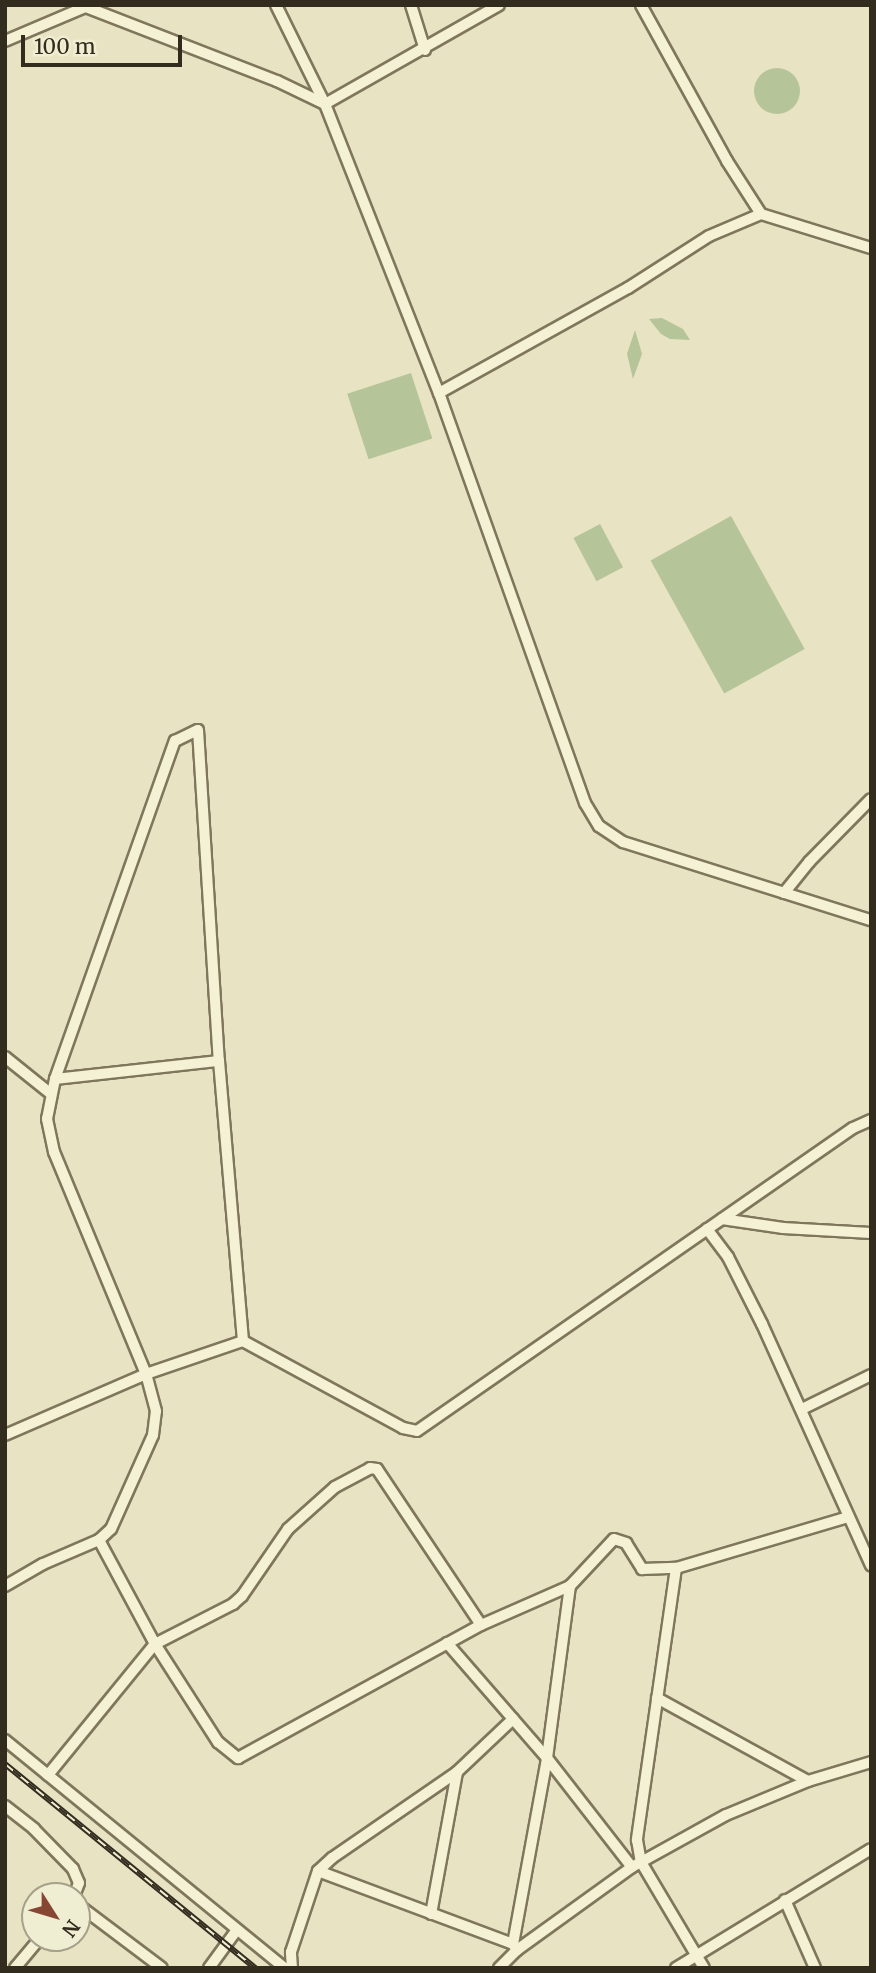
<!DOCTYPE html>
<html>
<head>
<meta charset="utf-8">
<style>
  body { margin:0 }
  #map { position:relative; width:876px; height:1973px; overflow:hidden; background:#e8e4c3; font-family:Merriweather,serif }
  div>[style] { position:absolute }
  .green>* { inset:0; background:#b6c499; transform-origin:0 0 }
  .round { border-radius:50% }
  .roads { filter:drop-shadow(2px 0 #7f765c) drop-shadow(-2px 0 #7f765c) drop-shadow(0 2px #7f765c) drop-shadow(0 -2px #7f765c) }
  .street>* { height:10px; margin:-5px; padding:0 5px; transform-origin:5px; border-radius:5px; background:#f4f1d5 }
  .rail>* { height:6px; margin-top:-3px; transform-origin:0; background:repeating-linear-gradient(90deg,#f0eed2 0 10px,#312c1e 0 20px); box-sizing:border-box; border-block:2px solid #312c1e }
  span { translate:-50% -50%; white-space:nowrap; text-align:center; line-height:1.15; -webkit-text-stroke:7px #f0eed2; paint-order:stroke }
  .frame { position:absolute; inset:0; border:7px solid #312c1e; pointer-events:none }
  .north { position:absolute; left:21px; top:1882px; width:70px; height:70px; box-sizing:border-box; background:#f0eed2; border:2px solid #a4a08a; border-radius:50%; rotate:127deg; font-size:19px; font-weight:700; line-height:28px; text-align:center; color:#312c1e }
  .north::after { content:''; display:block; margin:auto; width:24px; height:32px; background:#874534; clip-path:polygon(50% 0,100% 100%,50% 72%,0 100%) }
  .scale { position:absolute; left:21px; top:35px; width:161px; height:32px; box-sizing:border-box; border:4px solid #312c1e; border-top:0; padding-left:9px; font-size:21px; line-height:24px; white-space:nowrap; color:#312c1e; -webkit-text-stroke:5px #f0eed2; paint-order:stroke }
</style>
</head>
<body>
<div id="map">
  <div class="green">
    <div class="round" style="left:754px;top:68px;width:46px;height:46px"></div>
    <div style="clip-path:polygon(662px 318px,683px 329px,690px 340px,670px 339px,661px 334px,649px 319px)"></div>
    <div style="clip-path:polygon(635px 330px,642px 354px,633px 379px,627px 354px)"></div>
    <div style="left:411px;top:373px;width:69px;height:67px;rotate:72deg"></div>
    <div style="left:731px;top:516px;width:152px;height:92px;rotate:61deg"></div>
    <div style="left:600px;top:524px;width:49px;height:30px;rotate:62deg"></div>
  </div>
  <div class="roads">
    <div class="street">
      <div style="left:276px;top:5px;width:110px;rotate:63.7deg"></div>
      <div style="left:325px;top:104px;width:311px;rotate:68.5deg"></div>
      <div style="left:439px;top:393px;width:435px;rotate:70.4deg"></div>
      <div style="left:585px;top:803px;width:27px;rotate:59deg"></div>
      <div style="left:599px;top:826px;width:29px;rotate:34deg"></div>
      <div style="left:623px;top:842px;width:260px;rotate:17.5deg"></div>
      <div style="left:411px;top:5px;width:47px;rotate:72.7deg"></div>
      <div style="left:641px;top:5px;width:178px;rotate:61.1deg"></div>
      <div style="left:727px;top:161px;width:63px;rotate:57.3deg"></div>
      <div style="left:761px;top:214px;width:115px;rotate:17.2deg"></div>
      <div style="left:86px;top:7px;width:205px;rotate:21.2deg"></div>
      <div style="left:277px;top:81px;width:53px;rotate:25.6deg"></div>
      <div style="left:5px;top:41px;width:92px;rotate:-23deg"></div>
      <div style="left:325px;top:104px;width:200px;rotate:-29.6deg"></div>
      <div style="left:439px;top:393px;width:216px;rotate:-29.1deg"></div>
      <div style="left:628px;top:288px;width:96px;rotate:-32.7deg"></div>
      <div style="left:709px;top:236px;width:56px;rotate:-22.9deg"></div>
      <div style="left:784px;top:893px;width:40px;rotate:-51deg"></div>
      <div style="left:809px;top:862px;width:88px;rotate:-45.5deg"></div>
      <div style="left:5px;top:1057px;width:59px;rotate:38.8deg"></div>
      <div style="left:55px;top:1079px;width:165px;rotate:-6.3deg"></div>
      <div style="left:722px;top:1219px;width:62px;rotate:8.4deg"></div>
      <div style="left:783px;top:1228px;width:88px;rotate:3.3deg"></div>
      <div style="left:707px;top:1229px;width:35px;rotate:53deg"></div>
      <div style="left:728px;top:1257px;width:75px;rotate:63.1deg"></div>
      <div style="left:762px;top:1324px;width:265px;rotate:65.7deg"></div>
      <div style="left:802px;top:1409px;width:77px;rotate:-26.2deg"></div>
      <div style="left:5px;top:1435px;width:154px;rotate:-23.4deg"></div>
      <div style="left:146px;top:1374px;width:102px;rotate:-18.8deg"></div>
      <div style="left:243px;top:1341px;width:182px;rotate:28.5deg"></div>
      <div style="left:403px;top:1428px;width:14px;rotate:12deg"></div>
      <div style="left:417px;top:1431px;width:531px;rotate:-34.8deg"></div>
      <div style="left:853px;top:1128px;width:20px;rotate:-24deg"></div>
      <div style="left:99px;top:1540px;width:118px;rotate:61.7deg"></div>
      <div style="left:155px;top:1644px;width:117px;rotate:57.3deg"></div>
      <div style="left:218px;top:1742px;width:26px;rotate:39deg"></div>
      <div style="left:238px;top:1758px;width:277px;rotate:-28.7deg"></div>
      <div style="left:481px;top:1625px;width:97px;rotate:-23.7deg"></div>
      <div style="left:570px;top:1586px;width:64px;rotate:-46.9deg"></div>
      <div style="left:614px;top:1539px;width:13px;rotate:18deg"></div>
      <div style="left:626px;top:1543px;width:31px;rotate:58deg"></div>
      <div style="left:642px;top:1569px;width:34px;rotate:-2deg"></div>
      <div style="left:676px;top:1568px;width:179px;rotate:-16.5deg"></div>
      <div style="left:676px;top:1568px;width:275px;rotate:98.2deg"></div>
      <div style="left:637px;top:1840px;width:22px;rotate:80deg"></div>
      <div style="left:641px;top:1862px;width:123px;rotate:59.3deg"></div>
      <div style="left:5px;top:1586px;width:44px;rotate:-30.1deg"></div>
      <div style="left:43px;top:1564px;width:61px;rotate:-23.2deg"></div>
      <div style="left:99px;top:1540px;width:16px;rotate:-43deg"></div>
      <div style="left:111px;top:1529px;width:103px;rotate:-65.9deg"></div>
      <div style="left:153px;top:1435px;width:24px;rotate:-83deg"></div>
      <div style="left:156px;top:1411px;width:38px;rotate:-105deg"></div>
      <div style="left:146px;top:1374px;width:240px;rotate:-112.5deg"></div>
      <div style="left:54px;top:1152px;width:34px;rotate:-102deg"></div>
      <div style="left:47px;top:1119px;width:41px;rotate:-78.7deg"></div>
      <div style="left:55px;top:1079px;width:359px;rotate:-70.5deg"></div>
      <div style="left:175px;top:741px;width:25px;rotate:-26deg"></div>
      <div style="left:198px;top:730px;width:332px;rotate:86.4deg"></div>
      <div style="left:219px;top:1061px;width:281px;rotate:85.1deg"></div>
      <div style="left:447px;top:1643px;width:152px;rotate:49deg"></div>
      <div style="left:547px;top:1758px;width:138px;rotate:52.1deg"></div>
      <div style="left:657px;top:1698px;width:172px;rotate:28.8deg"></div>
      <div style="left:5px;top:1740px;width:361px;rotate:39.2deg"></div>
      <div style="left:48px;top:1775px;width:169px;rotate:-50.8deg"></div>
      <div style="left:155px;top:1644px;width:88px;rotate:-27.1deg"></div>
      <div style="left:233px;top:1604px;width:12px;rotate:-42deg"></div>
      <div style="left:242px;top:1596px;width:81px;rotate:-55.5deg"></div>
      <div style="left:288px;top:1529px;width:63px;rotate:-41.8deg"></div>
      <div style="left:335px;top:1487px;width:40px;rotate:-28deg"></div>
      <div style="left:370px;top:1468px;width:7px;rotate:8deg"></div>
      <div style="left:377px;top:1469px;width:187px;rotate:56.3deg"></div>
      <div style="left:5px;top:1806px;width:37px;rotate:38deg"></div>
      <div style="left:34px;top:1829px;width:56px;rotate:45.7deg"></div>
      <div style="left:73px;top:1869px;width:15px;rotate:67deg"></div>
      <div style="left:79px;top:1883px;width:14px;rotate:111deg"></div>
      <div style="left:318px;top:1871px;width:208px;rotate:20.5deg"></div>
      <div style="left:785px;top:1900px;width:74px;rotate:66.2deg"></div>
      <div style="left:77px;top:1904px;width:106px;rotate:37deg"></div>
      <div style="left:431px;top:1914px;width:144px;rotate:-79.6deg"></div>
      <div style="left:517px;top:1950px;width:7px;rotate:-124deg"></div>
      <div style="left:513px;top:1944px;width:189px;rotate:-79.6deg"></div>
      <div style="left:547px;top:1758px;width:174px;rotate:-82.4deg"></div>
      <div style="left:15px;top:1968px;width:39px;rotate:-50deg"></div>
      <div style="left:209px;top:1968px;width:46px;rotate:-53.9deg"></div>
      <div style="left:292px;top:1968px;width:16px;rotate:-94deg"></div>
      <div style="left:291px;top:1952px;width:85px;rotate:-71.6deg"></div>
      <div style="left:318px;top:1871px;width:19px;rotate:-43deg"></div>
      <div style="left:332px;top:1858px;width:152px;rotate:-34.5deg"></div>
      <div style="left:457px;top:1772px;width:77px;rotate:-43.4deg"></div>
      <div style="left:499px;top:1968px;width:25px;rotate:-45deg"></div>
      <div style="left:517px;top:1950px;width:142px;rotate:-35.8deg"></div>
      <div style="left:632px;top:1867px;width:107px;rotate:-29deg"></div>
      <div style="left:726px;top:1815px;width:89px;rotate:-22.5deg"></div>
      <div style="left:808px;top:1781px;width:66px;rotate:-16.8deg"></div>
      <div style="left:676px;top:1968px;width:228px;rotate:-31.4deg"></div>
    </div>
  </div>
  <div class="rail">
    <div style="left:5px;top:1764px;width:323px;rotate:39.2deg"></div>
  </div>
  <div class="frame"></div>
  <div class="north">N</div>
  <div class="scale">100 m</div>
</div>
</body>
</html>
